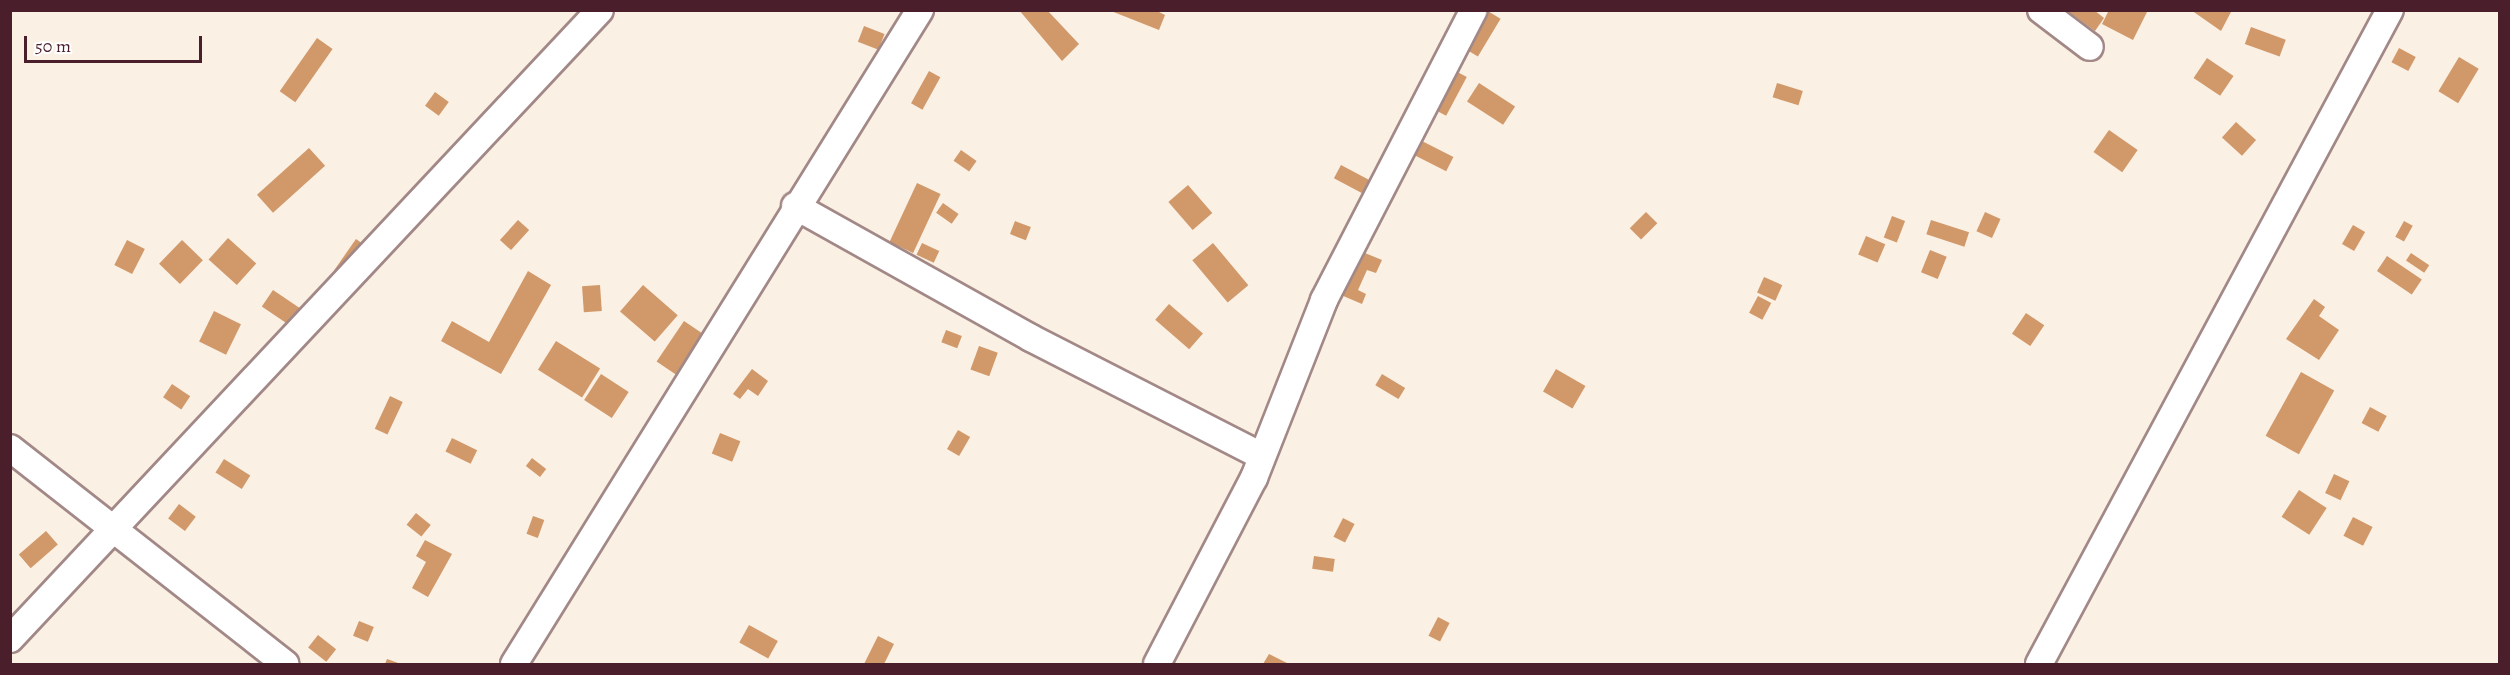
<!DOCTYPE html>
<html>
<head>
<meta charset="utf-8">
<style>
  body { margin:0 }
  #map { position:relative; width:2510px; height:675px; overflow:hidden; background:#faf0e3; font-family:Alegreya,serif }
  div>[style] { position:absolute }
  .building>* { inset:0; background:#d1986a; transform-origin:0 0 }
  .roads { filter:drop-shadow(2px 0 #a28887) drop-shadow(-2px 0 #a28887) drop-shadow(0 2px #a28887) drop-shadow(0 -2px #a28887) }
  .minor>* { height:26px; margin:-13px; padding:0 13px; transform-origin:13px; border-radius:13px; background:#fff }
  span { translate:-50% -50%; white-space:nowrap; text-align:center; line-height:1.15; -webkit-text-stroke:5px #fff; paint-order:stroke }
  .frame { position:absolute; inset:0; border:12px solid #4a1f2b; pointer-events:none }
  .scale { position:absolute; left:24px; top:36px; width:178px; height:27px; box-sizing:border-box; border:3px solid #4a1f2b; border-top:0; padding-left:8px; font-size:18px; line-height:21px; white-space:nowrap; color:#4a1f2b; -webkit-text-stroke:4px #fff; paint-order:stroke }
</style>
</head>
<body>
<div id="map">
  <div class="building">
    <div style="clip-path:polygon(1019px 10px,1047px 10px,1079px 44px,1062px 61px)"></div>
    <div style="clip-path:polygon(1155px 10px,1165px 15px,1159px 30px,1111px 11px)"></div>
    <div style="left:1486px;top:10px;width:17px;height:44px;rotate:31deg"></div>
    <div style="clip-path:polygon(2066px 10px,2094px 10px,2104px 18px,2095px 31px)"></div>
    <div style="clip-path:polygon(2109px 10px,2148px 10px,2133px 40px,2102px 24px)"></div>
    <div style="clip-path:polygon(2191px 10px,2232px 10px,2221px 31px)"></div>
    <div style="left:864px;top:26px;width:22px;height:17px;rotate:21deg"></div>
    <div style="left:2251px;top:27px;width:37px;height:18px;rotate:20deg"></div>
    <div style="left:317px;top:38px;width:19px;height:65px;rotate:35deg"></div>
    <div style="left:2399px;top:48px;width:19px;height:16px;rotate:28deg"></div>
    <div style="left:2459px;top:57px;width:23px;height:40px;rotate:31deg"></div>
    <div style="left:2207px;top:58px;width:32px;height:24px;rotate:34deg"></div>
    <div style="left:1450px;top:68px;width:19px;height:44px;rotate:28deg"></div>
    <div style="left:929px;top:71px;width:13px;height:37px;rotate:29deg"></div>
    <div style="left:1479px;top:83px;width:43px;height:22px;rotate:33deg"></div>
    <div style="left:1777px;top:83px;width:27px;height:15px;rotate:17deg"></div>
    <div style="left:435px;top:92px;width:17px;height:17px;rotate:36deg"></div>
    <div style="left:2236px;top:122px;width:27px;height:21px;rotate:42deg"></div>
    <div style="left:2109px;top:130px;width:35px;height:27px;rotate:35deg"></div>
    <div style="left:1416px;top:138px;width:42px;height:16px;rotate:27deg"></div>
    <div style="left:309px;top:148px;width:24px;height:70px;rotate:48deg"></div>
    <div style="left:961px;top:150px;width:19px;height:13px;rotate:35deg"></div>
    <div style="left:1341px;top:165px;width:40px;height:15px;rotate:28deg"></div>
    <div style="left:917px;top:183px;width:26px;height:65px;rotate:25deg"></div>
    <div style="left:1188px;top:185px;width:37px;height:26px;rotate:49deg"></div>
    <div style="left:943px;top:203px;width:19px;height:12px;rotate:35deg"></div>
    <div style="left:1646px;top:212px;width:16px;height:23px;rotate:45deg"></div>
    <div style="left:1985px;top:212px;width:17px;height:21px;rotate:24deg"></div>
    <div style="left:1892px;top:216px;width:14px;height:23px;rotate:21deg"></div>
    <div style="left:518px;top:220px;width:15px;height:27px;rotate:42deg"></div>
    <div style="left:1931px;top:220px;width:40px;height:15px;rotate:18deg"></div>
    <div style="left:1015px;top:221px;width:17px;height:14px;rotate:21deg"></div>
    <div style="left:2404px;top:221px;width:10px;height:18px;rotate:29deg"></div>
    <div style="left:2353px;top:225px;width:14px;height:22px;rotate:30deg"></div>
    <div style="left:1866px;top:236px;width:21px;height:20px;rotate:23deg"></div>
    <div style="left:228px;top:238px;width:38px;height:29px;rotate:42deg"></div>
    <div style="left:356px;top:239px;width:12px;height:38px;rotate:35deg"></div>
    <div style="left:127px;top:240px;width:20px;height:28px;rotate:27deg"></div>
    <div style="left:182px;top:240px;width:29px;height:33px;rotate:44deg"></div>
    <div style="left:922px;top:243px;width:19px;height:13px;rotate:25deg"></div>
    <div style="left:1213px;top:243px;width:55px;height:27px;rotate:50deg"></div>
    <div style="left:1930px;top:250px;width:18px;height:24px;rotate:22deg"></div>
    <div style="clip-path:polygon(1360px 251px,1382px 260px,1376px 273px,1367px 270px,1358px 290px,1366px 294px,1362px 304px,1341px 295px)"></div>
    <div style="left:2411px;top:253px;width:22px;height:9px;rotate:34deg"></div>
    <div style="left:2387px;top:256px;width:42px;height:18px;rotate:34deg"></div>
    <div style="clip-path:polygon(528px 271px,551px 285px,501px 374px,441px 341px,452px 321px,489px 342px)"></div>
    <div style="left:1764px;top:277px;width:20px;height:17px;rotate:24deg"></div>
    <div style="left:600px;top:285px;width:26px;height:18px;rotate:86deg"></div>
    <div style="left:643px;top:285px;width:46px;height:35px;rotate:41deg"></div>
    <div style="left:273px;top:290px;width:37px;height:20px;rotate:34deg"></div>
    <div style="left:1758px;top:296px;width:15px;height:19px;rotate:28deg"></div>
    <div style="clip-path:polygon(2314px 299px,2325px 307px,2319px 316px,2339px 330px,2319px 360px,2286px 339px)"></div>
    <div style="left:1169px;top:304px;width:45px;height:21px;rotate:41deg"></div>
    <div style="left:214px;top:311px;width:30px;height:34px;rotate:26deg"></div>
    <div style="left:2026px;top:313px;width:22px;height:25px;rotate:34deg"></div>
    <div style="left:684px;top:321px;width:25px;height:49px;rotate:34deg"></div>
    <div style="left:946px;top:330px;width:17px;height:13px;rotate:21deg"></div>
    <div style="left:556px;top:341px;width:52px;height:34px;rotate:32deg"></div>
    <div style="left:979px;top:346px;width:20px;height:25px;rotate:20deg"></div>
    <div style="clip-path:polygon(752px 369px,768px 381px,758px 396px,748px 389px,740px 399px,733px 394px)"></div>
    <div style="left:1556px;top:369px;width:34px;height:26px;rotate:30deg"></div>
    <div style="left:2301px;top:372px;width:38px;height:73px;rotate:29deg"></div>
    <div style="left:601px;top:374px;width:33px;height:31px;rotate:33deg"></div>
    <div style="left:1382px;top:374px;width:27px;height:13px;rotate:31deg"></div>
    <div style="left:172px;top:384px;width:22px;height:16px;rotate:34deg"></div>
    <div style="left:390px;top:396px;width:14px;height:36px;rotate:25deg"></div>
    <div style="left:2370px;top:407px;width:19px;height:18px;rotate:28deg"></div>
    <div style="left:958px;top:430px;width:14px;height:22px;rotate:30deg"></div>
    <div style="left:720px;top:433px;width:22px;height:22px;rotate:22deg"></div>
    <div style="left:452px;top:438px;width:28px;height:15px;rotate:26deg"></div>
    <div style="left:532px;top:458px;width:18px;height:10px;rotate:38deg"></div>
    <div style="left:224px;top:459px;width:31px;height:16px;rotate:32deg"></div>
    <div style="left:2334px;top:474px;width:17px;height:21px;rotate:25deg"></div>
    <div style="left:2299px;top:490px;width:33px;height:32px;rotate:33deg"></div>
    <div style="left:179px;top:504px;width:21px;height:18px;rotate:37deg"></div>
    <div style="left:416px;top:513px;width:19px;height:15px;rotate:39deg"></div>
    <div style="left:533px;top:516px;width:12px;height:19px;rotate:20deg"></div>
    <div style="left:2353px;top:517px;width:22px;height:21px;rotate:27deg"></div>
    <div style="left:1343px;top:518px;width:13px;height:21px;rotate:27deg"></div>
    <div style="left:46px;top:531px;width:18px;height:36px;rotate:49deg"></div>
    <div style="clip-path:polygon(425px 540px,452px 554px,428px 597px,412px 588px,426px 562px,416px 556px)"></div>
    <div style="left:1314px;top:556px;width:21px;height:13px;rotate:8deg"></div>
    <div style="left:1438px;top:617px;width:13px;height:21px;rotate:27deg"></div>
    <div style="left:359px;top:621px;width:16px;height:16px;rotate:22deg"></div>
    <div style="left:749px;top:625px;width:33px;height:20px;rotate:29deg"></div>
    <div style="left:318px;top:635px;width:23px;height:16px;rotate:38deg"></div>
    <div style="clip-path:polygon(878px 636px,894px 644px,884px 664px,864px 664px)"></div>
    <div style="clip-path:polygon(1269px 654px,1289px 664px,1263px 664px)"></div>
    <div style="clip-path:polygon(387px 659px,401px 664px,385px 664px)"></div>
  </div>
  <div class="roads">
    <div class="minor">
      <div style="left:2041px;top:10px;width:61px;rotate:37.1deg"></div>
      <div style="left:795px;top:206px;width:270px;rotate:29.2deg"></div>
      <div style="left:1031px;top:338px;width:259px;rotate:27.1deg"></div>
      <div style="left:10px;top:448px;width:350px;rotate:38.1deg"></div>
      <div style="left:10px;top:639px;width:862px;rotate:-46.83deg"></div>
      <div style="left:514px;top:664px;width:770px;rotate:-58.17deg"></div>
      <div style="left:1157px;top:664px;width:210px;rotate:-62.5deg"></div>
      <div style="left:1254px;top:478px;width:191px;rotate:-68.5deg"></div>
      <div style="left:1324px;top:300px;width:326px;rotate:-62.7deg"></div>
      <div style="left:2039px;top:664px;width:742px;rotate:-61.78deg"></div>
    </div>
  </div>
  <div class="frame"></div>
  <div class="scale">50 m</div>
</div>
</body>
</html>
